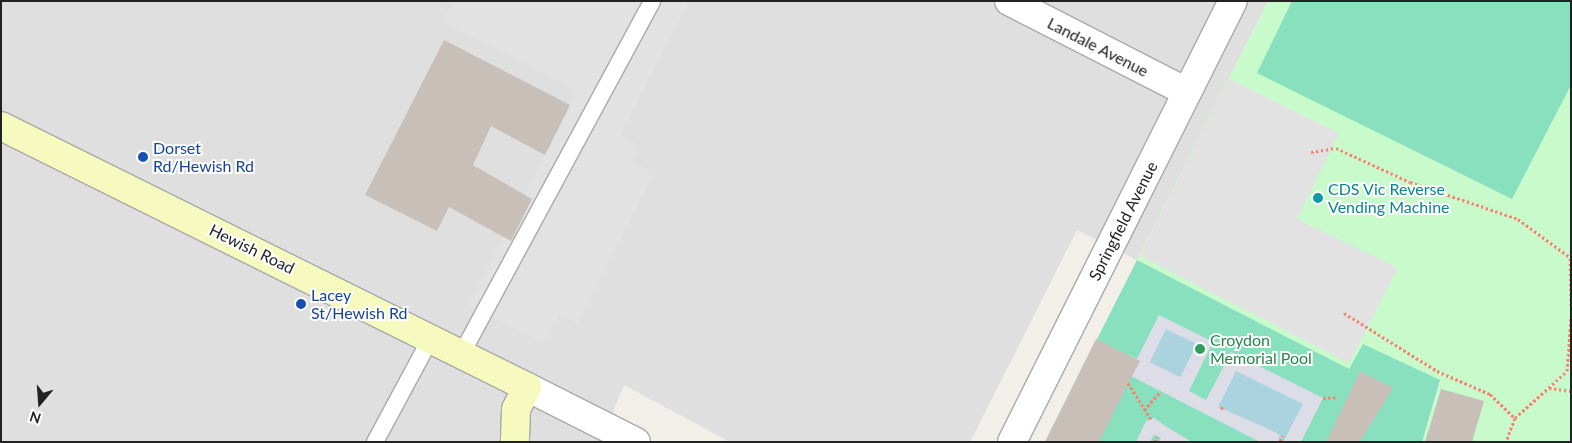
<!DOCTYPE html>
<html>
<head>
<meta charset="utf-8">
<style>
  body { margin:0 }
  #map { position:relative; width:1572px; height:443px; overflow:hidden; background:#f2efe9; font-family:Lato,sans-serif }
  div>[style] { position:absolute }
  .residential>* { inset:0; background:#e0dfdf }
  .park>* { inset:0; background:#c8facc }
  .pitch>* { inset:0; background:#88e0be }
  .parking>* { inset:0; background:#e2e2e2 }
  .plaza>* { inset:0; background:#dddde8 }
  .water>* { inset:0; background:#aad3df; transform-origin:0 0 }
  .building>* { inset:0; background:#c7bfb8 }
  .path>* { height:3px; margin-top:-1.5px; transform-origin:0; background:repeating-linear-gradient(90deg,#fa8072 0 2.5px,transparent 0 5px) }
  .roads { filter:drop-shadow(1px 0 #a9a9a9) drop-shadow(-1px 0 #a9a9a9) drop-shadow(0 1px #a9a9a9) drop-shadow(0 -1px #a9a9a9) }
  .lane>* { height:16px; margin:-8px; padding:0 8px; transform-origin:8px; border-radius:8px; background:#fff }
  .street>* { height:28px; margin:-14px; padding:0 14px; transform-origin:14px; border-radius:14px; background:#fff }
  .secondary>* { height:28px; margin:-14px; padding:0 14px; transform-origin:14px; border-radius:14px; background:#f7fabf }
  .dots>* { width:14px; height:14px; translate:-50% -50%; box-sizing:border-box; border:2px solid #fff; border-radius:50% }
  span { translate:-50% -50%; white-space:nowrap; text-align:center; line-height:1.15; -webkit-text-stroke:4px #fff; paint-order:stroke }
  .street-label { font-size:16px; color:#222 }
  .transit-label { font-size:16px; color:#164399 }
  .left { translate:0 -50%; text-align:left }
  .culture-label { font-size:16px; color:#0d838f }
  .leisure-label { font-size:16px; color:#27864d }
  .frame { position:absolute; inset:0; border:2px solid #222; pointer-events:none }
  .north { position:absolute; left:15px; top:378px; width:50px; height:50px; -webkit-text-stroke:4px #fff; paint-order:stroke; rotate:198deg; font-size:14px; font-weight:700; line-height:20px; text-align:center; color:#222 }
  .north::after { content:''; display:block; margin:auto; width:18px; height:22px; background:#222; clip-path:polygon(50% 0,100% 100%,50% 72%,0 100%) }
</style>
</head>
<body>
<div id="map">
  <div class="residential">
    <div style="clip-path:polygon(1px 1px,1268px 1px,1137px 260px,1077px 230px,970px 442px,730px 442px,624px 385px,600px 442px,1px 442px)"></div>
  </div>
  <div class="park">
    <div style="clip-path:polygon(1268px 1px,1571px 1px,1571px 442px,1422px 442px,1440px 381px,1363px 344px,1350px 370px,1137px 260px)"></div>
  </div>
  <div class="pitch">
    <div style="clip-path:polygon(1292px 1px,1571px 1px,1571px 85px,1512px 199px,1257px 73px)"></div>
    <div style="clip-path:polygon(1137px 260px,1349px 369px,1363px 344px,1440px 380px,1422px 442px,1045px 442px)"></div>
  </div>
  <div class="parking">
    <div style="clip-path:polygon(453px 1px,689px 1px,620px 136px,639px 145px,632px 162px,655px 172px,577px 323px,559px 315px,543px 343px,469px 305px,577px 91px,443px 22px)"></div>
    <div style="clip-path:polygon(1229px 79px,1339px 133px,1297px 219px,1398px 268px,1349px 363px,1140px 256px)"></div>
  </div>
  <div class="plaza">
    <div style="clip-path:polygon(1159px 315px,1213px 342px,1189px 391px,1206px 400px,1231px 352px,1323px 398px,1301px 442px,1283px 442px,1302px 404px,1226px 407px,1280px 435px,1282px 442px,1260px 442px,1131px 376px,1098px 442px,1045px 442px,1053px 425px,1086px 441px,1129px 355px,1137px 359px)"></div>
    <div style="clip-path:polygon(1154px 418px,1167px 427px,1192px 442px,1159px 442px,1161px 438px,1154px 435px,1150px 442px,1136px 442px,1146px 421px)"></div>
  </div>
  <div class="water">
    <div style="left:1166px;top:329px;width:34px;height:37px;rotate:26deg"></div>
    <div style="clip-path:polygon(1236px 371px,1303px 404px,1283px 442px,1278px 439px,1280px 434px,1218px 407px)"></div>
  </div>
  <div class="building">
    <div style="clip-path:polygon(444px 40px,570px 105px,545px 155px,491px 126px,473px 165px,532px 199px,511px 241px,449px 207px,437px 231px,365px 195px)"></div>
    <div style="clip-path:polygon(1096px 339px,1140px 361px,1132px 376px,1099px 442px,1045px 442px)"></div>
    <div style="clip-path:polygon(1360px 371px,1393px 388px,1360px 442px,1326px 442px)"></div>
    <div style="clip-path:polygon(1441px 389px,1484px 401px,1472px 442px,1425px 442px)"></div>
  </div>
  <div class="path">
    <div style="left:1311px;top:152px;width:25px;rotate:-9deg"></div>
    <div style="left:1336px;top:148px;width:81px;rotate:24.7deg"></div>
    <div style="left:1410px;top:182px;width:114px;rotate:18.9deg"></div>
    <div style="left:1518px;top:219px;width:66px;rotate:36.3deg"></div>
    <div style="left:1570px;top:258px;width:49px;rotate:88.8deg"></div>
    <div style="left:1344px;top:313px;width:110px;rotate:31.9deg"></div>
    <div style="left:1437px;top:371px;width:58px;rotate:23.5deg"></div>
    <div style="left:1490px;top:394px;width:35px;rotate:44deg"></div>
    <div style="left:1515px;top:418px;width:26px;rotate:111deg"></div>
    <div style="left:1128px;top:383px;width:43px;rotate:57.4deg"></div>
    <div style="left:1549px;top:388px;width:22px;rotate:8deg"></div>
    <div style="left:1323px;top:398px;width:14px;rotate:-4deg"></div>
    <div style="left:1221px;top:409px;width:4px;rotate:-56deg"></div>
    <div style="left:1144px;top:410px;width:25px;rotate:-48deg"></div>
    <div style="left:1515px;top:418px;width:70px;rotate:-42.1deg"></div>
    <div style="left:1567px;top:371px;width:55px;rotate:-85.8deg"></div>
    <div style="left:1280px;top:441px;width:6px;rotate:-59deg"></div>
    <div style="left:1155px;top:442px;width:6px;rotate:-72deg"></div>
  </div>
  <div class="roads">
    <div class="lane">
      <div style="left:462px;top:353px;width:400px;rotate:-61.6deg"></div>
      <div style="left:375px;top:442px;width:118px;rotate:-61.7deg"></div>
    </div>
    <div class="street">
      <div style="left:1009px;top:1px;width:200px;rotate:27.1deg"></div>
      <div style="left:527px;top:387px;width:122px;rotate:26.8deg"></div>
      <div style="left:1012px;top:442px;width:493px;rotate:-63.4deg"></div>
    </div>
    <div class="secondary">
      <div style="left:1px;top:126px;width:587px;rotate:26.39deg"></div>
      <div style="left:527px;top:387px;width:25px;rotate:116deg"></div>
      <div style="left:516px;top:410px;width:32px;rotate:92deg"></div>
    </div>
  </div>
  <div class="dots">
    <div style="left:143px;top:157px;background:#1a4fb4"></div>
    <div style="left:1318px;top:198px;background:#0f9aa8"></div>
    <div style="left:301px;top:304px;background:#1a4fb4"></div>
    <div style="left:1200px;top:349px;background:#2e9e5b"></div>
  </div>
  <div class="street-label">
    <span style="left:1098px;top:47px;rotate:27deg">Landale Avenue</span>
    <span style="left:1123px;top:221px;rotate:-63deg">Springfield Avenue</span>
    <span style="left:252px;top:249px;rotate:26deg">Hewish Road</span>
  </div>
  <div class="transit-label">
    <span class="left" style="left:153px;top:157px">Dorset<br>Rd/Hewish Rd</span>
    <span class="left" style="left:311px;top:304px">Lacey<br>St/Hewish Rd</span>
  </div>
  <div class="culture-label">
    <span class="left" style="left:1328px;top:198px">CDS Vic Reverse<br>Vending Machine</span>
  </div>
  <div class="leisure-label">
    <span class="left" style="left:1210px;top:349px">Croydon<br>Memorial Pool</span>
  </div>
  <div class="frame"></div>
  <div class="north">N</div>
</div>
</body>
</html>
